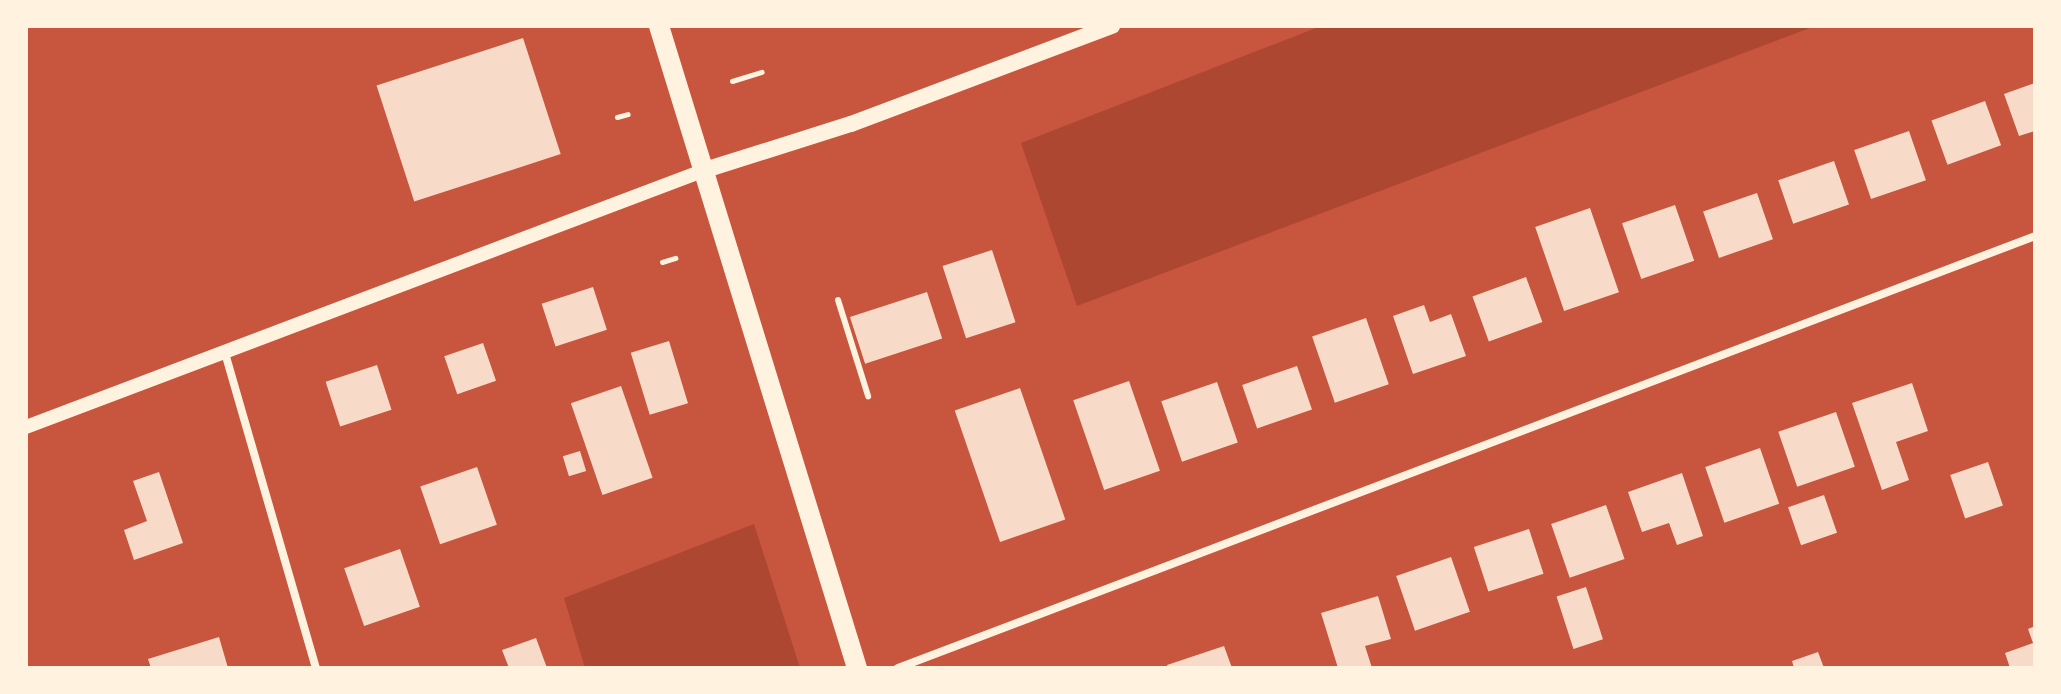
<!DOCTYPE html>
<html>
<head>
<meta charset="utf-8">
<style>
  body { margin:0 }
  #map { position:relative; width:2061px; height:694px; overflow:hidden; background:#c8553d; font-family:"DejaVu Sans",sans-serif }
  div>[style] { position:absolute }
  .green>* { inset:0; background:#ae4732 }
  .building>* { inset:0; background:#f7dbc8; transform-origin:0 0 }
  .path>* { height:5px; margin:-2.5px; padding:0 2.5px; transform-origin:2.5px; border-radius:2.5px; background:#fff3e0 }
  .service>* { height:6px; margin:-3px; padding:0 3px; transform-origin:3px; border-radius:3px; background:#fff3e0 }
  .minor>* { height:8px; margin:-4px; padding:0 4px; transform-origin:4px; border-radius:4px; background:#fff3e0 }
  .tertiary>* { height:14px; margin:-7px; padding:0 7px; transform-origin:7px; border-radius:7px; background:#fff3e0 }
  .secondary>* { height:16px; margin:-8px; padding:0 8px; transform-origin:8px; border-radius:8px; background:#fff3e0 }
  .primary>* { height:20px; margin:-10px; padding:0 10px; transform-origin:10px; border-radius:10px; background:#fff3e0 }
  span { translate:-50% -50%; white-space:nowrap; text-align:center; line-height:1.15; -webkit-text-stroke:8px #fff3e0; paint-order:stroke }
  .frame { position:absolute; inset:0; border:28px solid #fff3e0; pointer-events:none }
</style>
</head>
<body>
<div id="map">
  <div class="green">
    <div style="clip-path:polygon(1321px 26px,1815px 26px,1077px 306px,1021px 143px)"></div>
    <div style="clip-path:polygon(754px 524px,800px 668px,585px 668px,564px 598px)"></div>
  </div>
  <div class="building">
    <div style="left:523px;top:38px;width:122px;height:154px;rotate:72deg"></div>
    <div style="clip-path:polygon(2035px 83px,2035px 131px,2019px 136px,2004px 94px)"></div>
    <div style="left:1985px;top:101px;width:47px;height:57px;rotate:70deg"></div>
    <div style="left:1909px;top:131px;width:52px;height:58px;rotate:71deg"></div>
    <div style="left:1834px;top:161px;width:46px;height:59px;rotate:71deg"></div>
    <div style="left:1757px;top:193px;width:49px;height:57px;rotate:71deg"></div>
    <div style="left:1675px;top:205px;width:59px;height:56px;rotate:71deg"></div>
    <div style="left:1590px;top:208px;width:89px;height:58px;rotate:71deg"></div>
    <div style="left:992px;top:250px;width:76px;height:52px;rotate:72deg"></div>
    <div style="left:1526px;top:277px;width:48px;height:57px;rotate:70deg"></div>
    <div style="left:593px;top:287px;width:45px;height:54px;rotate:72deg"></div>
    <div style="left:927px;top:292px;width:49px;height:81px;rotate:72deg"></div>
    <div style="clip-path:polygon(1424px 305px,1430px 322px,1451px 314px,1466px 356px,1413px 374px,1393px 316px)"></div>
    <div style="left:1366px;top:318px;width:70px;height:57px;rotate:71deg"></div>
    <div style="left:669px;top:341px;width:65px;height:40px;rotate:73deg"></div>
    <div style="left:483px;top:343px;width:40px;height:41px;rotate:71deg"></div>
    <div style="left:377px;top:365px;width:47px;height:54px;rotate:72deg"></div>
    <div style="left:1297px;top:366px;width:46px;height:58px;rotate:71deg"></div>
    <div style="left:1129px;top:381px;width:95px;height:59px;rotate:71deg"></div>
    <div style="left:1217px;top:382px;width:64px;height:59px;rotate:71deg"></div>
    <div style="clip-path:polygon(1912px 383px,1928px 431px,1896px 442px,1909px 480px,1882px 490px,1852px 403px)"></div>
    <div style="left:621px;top:386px;width:97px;height:53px;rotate:71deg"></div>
    <div style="left:1020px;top:388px;width:139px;height:69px;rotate:71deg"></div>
    <div style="left:1836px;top:412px;width:58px;height:61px;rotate:71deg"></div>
    <div style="left:1760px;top:448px;width:59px;height:58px;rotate:71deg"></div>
    <div style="left:580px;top:451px;width:21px;height:18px;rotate:73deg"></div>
    <div style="left:1988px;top:462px;width:46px;height:40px;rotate:71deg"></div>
    <div style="left:477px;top:467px;width:61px;height:60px;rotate:71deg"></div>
    <div style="clip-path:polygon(159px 472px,183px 543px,134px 560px,124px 530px,147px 521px,133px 481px)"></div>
    <div style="clip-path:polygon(1682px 473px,1703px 536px,1677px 545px,1669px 523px,1642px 532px,1628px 492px)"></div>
    <div style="left:1824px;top:495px;width:40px;height:38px;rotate:71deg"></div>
    <div style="left:1606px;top:505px;width:57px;height:58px;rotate:71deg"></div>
    <div style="left:1529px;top:529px;width:47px;height:58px;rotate:72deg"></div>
    <div style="left:400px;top:549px;width:61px;height:59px;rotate:71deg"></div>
    <div style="left:1451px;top:557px;width:58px;height:58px;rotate:71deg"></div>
    <div style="left:1586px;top:587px;width:55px;height:31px;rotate:72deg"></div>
    <div style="clip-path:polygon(1378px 596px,1391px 639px,1365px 646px,1372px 668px,1338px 668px,1321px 613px)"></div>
    <div style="clip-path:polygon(2035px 626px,2035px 668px,2010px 668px,2005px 653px,2033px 643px,2028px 629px)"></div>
    <div style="clip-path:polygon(219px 637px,228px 668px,151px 668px,148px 659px)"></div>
    <div style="clip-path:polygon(536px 638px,547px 668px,509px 668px,502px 650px)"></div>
    <div style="clip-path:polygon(1224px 646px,1232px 668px,1168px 668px,1167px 665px)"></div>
    <div style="clip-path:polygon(1818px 652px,1824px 668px,1794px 668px,1792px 661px)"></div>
  </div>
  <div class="path">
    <div style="left:732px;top:81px;width:31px;rotate:-17deg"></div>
    <div style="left:617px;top:117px;width:11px;rotate:-15deg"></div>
    <div style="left:662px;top:262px;width:14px;rotate:-17deg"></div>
  </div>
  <div class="service">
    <div style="left:838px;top:300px;width:101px;rotate:72.6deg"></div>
  </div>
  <div class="minor">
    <div style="left:225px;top:353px;width:328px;rotate:73.9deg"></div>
    <div style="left:898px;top:668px;width:1216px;rotate:-20.8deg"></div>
  </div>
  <div class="tertiary">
    <div style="left:26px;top:427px;width:726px;rotate:-20.73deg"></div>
  </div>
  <div class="secondary">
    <div style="left:705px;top:170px;width:153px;rotate:-17.5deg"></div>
    <div style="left:851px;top:124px;width:279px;rotate:-20.6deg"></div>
  </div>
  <div class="primary">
    <div style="left:659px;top:26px;width:672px;rotate:72.86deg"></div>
  </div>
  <div class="frame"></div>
</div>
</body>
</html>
